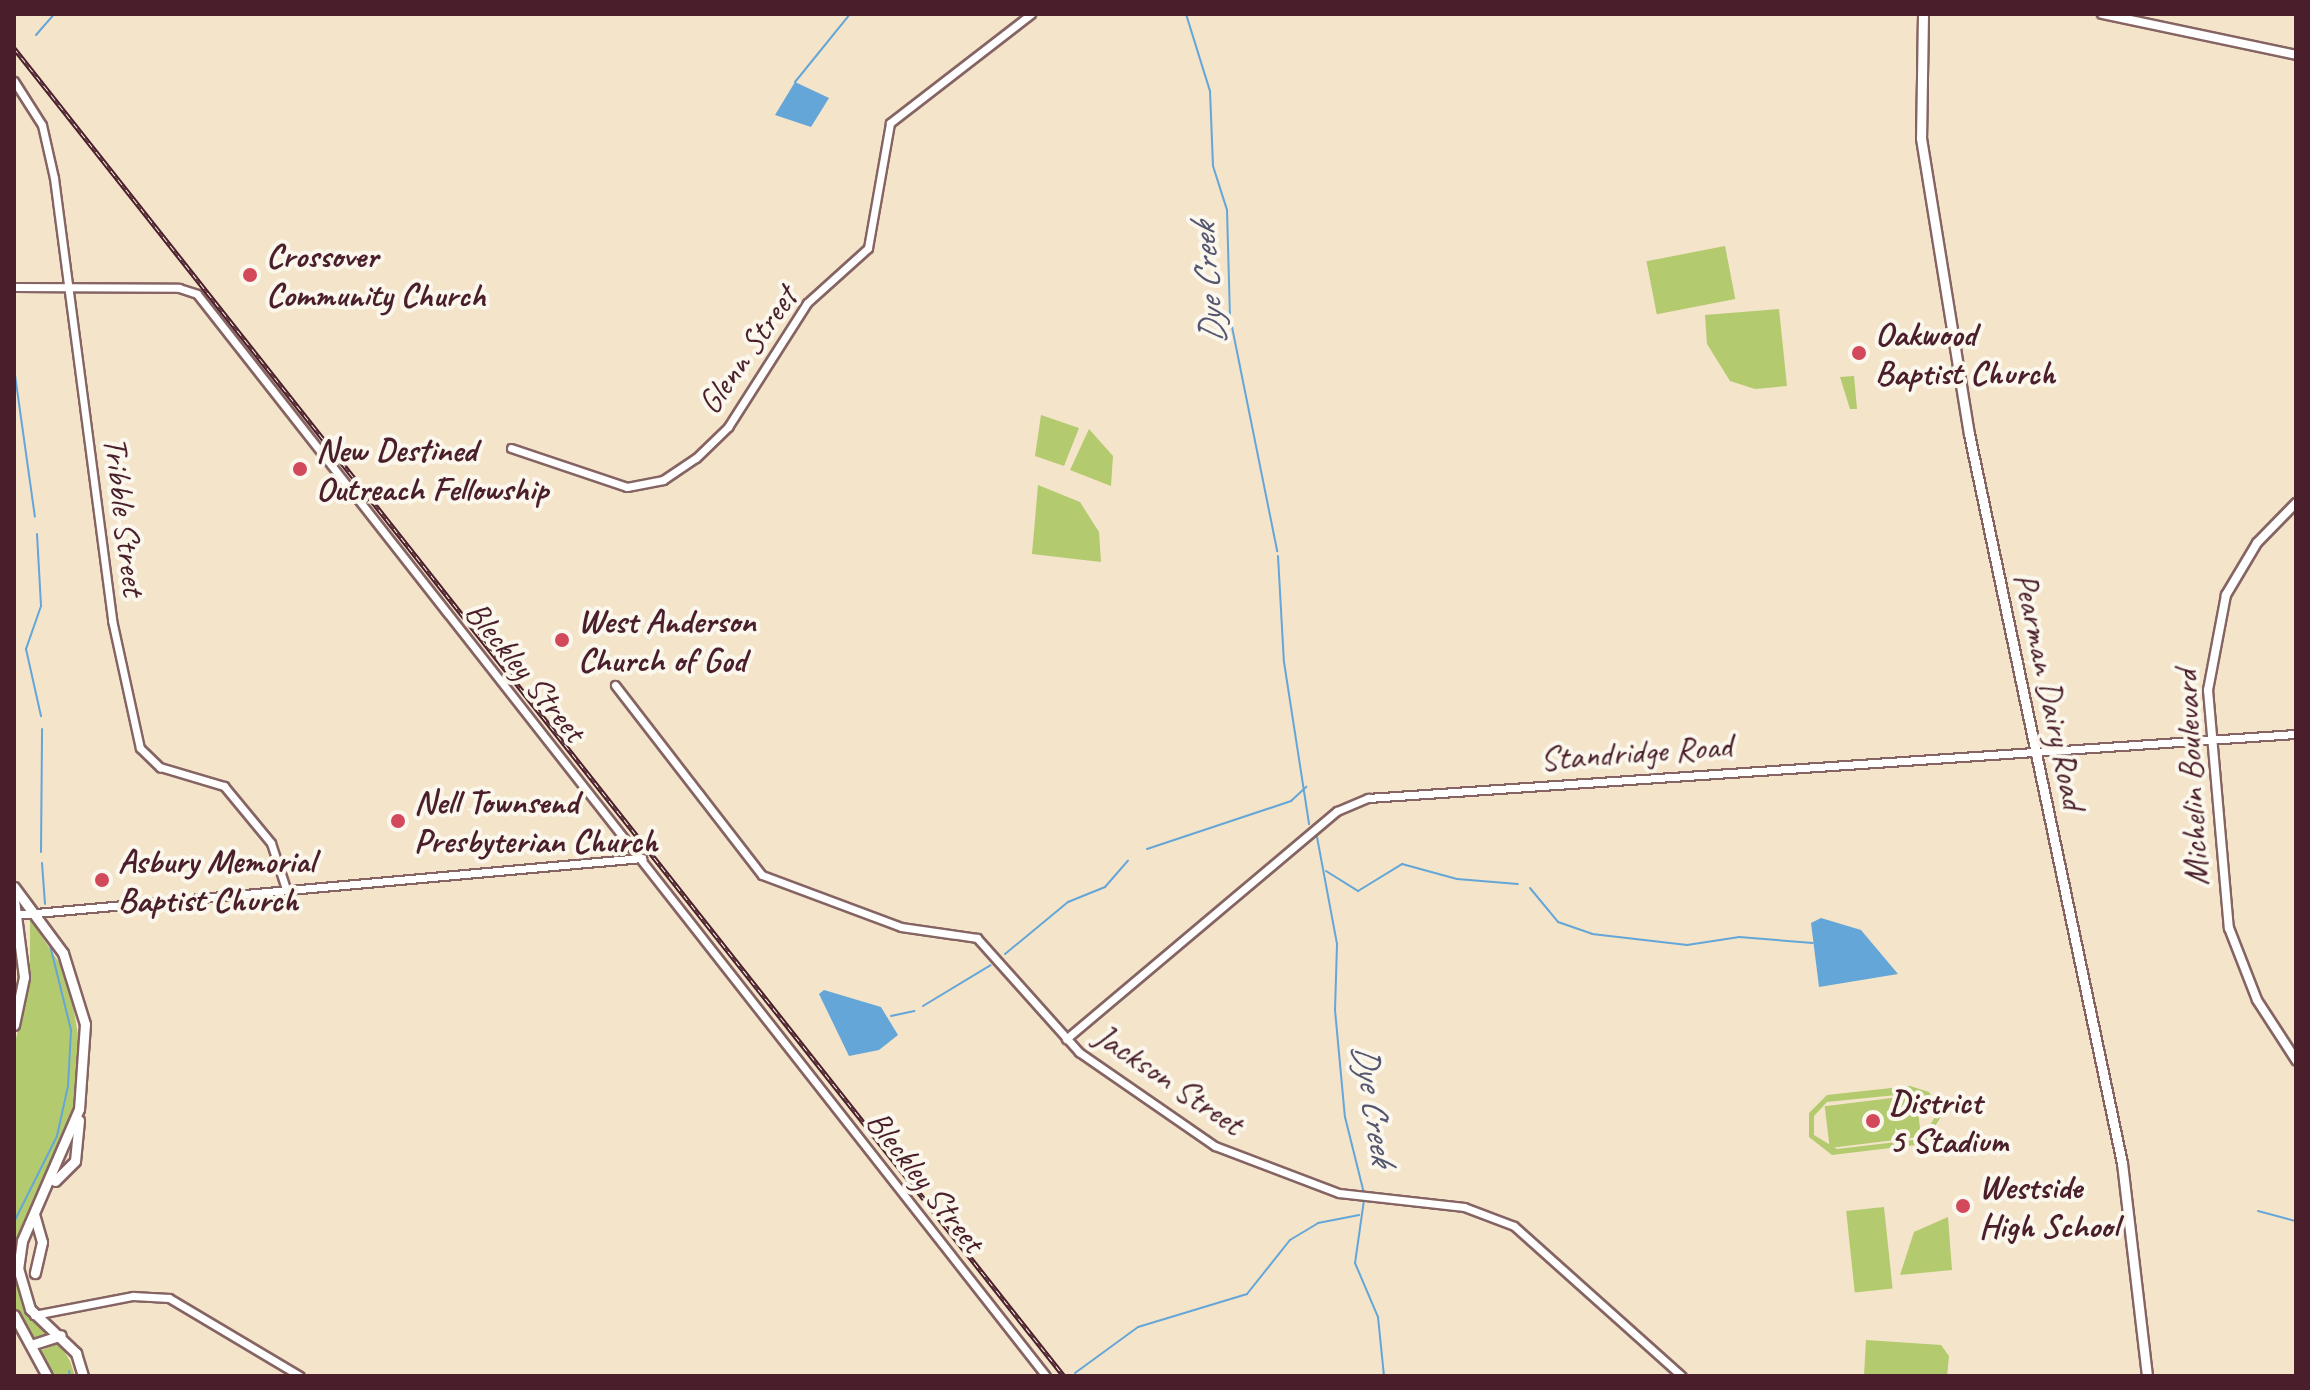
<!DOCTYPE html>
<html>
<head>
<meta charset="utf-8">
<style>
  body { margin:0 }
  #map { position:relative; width:2310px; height:1390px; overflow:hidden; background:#f4e4ca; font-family:Caveat,sans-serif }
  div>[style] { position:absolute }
  .green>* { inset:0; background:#b3ca6f; transform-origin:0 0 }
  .water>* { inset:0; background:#64a6d8 }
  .stream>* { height:2px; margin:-1px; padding:0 1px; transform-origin:1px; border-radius:1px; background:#64a6d8 }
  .roads { filter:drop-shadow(2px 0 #866463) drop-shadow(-2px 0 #866463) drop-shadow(0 2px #866463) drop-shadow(0 -2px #866463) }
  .tertiary>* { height:7px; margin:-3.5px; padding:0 3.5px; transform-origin:3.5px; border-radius:3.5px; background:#fff }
  .secondary>* { height:8px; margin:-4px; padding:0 4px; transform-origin:4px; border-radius:4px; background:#fff }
  .primary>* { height:9px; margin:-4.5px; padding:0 4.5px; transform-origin:4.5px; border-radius:4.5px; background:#fff }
  .trunk>* { height:9px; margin:-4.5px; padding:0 4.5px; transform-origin:4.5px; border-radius:4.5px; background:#fff }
  .rail>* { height:5px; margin-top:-2.5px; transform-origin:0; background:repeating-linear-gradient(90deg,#fbf7ec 0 6px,#4a1f2b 0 12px); box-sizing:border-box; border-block:2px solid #4a1f2b }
  .dots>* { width:22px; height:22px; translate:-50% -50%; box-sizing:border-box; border:4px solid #fbf7ec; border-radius:50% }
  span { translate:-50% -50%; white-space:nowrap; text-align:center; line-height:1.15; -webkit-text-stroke:8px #fbf7ec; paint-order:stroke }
  .poi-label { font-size:34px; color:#4a1f2b; font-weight:700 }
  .left { translate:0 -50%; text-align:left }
  .street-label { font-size:34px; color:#4a1f2b }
  .water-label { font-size:36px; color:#545570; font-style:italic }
  .frame { position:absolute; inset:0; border:16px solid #4a1f2b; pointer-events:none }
</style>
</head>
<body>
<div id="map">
  <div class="green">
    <div style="left:1725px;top:246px;width:54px;height:80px;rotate:79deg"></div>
    <div style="clip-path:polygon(1779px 309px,1787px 386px,1755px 389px,1730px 381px,1707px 344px,1705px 315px)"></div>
    <div style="clip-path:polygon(1854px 376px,1857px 409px,1850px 409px,1840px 377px)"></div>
    <div style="clip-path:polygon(1041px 415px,1079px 428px,1064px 466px,1035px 456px)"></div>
    <div style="clip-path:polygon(1089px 429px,1113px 456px,1111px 486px,1070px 470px)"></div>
    <div style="clip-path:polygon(1038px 485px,1080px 502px,1099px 532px,1101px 562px,1032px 554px)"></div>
    <div style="clip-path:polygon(30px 919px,68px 976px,82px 1059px,69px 1132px,14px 1260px,14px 1047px,30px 982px)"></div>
    <div style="clip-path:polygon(evenodd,1910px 1086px,1929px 1092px,1942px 1115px,1924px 1144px,1832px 1155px,1809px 1137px,1809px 1113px,1827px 1095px,1910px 1086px,1916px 1093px,1936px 1115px,1922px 1139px,1837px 1149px,1814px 1135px,1814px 1116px,1827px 1102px,1916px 1093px)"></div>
    <div style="left:1916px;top:1095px;width:42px;height:92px;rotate:83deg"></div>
    <div style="left:1884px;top:1207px;width:82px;height:38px;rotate:84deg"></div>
    <div style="clip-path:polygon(1948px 1217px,1952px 1270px,1900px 1275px,1914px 1232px)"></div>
    <div style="clip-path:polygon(14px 1272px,27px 1310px,55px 1336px,36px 1341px,14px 1307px)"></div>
    <div style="clip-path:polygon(1866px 1340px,1941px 1345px,1949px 1356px,1947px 1376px,1864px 1376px)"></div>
    <div style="clip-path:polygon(59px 1343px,70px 1361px,75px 1376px,51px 1376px,40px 1351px)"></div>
  </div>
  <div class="water">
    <div style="clip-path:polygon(795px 82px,829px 98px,811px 127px,775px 115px)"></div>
    <div style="clip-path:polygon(1821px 918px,1861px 930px,1898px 974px,1819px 987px,1811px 923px)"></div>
    <div style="clip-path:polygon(824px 990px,881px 1007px,898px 1035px,879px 1050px,849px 1056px,819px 994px)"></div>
  </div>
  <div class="stream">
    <div style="left:1186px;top:14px;width:81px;rotate:72.7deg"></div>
    <div style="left:1210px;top:91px;width:75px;rotate:87.7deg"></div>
    <div style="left:1213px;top:166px;width:46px;rotate:72.3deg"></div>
    <div style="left:1227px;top:210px;width:107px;rotate:88.4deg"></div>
    <div style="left:1230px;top:317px;width:239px;rotate:78.6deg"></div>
    <div style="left:36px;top:35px;width:28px;rotate:-49deg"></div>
    <div style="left:795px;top:82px;width:87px;rotate:-51deg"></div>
    <div style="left:14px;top:368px;width:150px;rotate:82deg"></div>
    <div style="left:37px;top:534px;width:72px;rotate:86.8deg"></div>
    <div style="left:41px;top:606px;width:46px;rotate:109.2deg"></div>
    <div style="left:26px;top:649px;width:69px;rotate:77.4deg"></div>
    <div style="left:1278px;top:556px;width:106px;rotate:86.8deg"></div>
    <div style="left:1284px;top:662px;width:164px;rotate:81.2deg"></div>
    <div style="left:1317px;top:837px;width:109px;rotate:79.4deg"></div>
    <div style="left:1337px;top:944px;width:66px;rotate:91.7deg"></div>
    <div style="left:1335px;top:1010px;width:107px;rotate:84.7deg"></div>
    <div style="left:1345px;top:1117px;width:78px;rotate:76deg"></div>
    <div style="left:1147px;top:849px;width:152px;rotate:-18.4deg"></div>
    <div style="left:1291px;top:801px;width:21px;rotate:-43deg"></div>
    <div style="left:41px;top:852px;width:123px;rotate:-89.5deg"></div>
    <div style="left:42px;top:863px;width:41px;rotate:85.8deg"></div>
    <div style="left:1326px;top:871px;width:38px;rotate:32deg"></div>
    <div style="left:1358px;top:891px;width:52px;rotate:-31.5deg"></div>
    <div style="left:1402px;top:864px;width:57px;rotate:15.3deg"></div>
    <div style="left:1457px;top:879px;width:61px;rotate:4.7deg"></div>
    <div style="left:1530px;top:888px;width:44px;rotate:50.5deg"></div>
    <div style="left:1558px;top:922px;width:36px;rotate:19deg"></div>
    <div style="left:1592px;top:934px;width:96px;rotate:6.6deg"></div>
    <div style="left:1687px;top:945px;width:53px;rotate:-8.7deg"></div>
    <div style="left:1739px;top:937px;width:74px;rotate:4.6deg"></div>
    <div style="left:1005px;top:954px;width:82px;rotate:-39.5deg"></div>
    <div style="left:1068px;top:902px;width:40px;rotate:-22deg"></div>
    <div style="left:1105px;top:887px;width:35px;rotate:-49deg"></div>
    <div style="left:923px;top:1006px;width:79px;rotate:-31.1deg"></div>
    <div style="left:891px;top:1016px;width:24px;rotate:-12deg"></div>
    <div style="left:1364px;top:1200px;width:64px;rotate:98.1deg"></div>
    <div style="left:1355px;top:1263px;width:59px;rotate:66.9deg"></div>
    <div style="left:1378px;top:1317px;width:59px;rotate:84.2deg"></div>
    <div style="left:2258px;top:1211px;width:39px;rotate:15deg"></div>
    <div style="left:14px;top:1222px;width:96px;rotate:-63.4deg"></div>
    <div style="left:57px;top:1136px;width:51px;rotate:-77.6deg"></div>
    <div style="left:68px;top:1086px;width:56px;rotate:-86.9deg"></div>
    <div style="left:71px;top:1030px;width:88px;rotate:-103.9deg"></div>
    <div style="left:69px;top:1371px;width:5px;rotate:79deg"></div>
    <div style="left:1075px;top:1373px;width:78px;rotate:-36.1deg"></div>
    <div style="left:1138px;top:1327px;width:114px;rotate:-16.8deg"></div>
    <div style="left:1247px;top:1294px;width:69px;rotate:-51.5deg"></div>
    <div style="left:1290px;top:1240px;width:33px;rotate:-31deg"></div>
    <div style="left:1318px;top:1223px;width:42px;rotate:-11deg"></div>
  </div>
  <div class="roads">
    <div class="tertiary">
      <div style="left:14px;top:81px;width:52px;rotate:57.5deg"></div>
      <div style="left:42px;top:125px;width:54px;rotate:77.2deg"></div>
      <div style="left:54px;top:178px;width:446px;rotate:82.5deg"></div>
      <div style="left:112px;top:620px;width:131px;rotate:77.7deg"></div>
      <div style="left:140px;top:748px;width:28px;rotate:44deg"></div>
      <div style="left:160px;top:767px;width:67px;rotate:16.5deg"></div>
      <div style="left:224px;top:786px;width:74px;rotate:50.5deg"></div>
      <div style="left:271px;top:843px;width:48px;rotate:71.9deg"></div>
      <div style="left:14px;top:287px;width:165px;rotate:0.3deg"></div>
      <div style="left:179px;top:288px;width:19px;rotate:18deg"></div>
      <div style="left:197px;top:294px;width:1375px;rotate:51.88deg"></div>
      <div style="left:511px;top:448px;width:122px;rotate:18.6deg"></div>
      <div style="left:627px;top:487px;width:37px;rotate:-11deg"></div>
      <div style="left:663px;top:480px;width:40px;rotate:-34deg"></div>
      <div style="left:696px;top:458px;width:45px;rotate:-44.1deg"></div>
      <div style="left:728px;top:427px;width:147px;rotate:-57.5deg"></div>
      <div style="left:807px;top:303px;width:82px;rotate:-42deg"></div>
      <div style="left:868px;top:248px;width:127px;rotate:-80deg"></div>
      <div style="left:890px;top:123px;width:178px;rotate:-37.7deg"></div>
      <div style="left:615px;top:685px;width:240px;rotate:52.3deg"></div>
      <div style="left:762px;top:875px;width:148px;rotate:20.5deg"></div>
      <div style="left:901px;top:927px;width:77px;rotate:8.2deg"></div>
      <div style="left:977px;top:938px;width:153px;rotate:48.2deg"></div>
      <div style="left:1079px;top:1052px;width:165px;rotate:34.7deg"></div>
      <div style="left:1215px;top:1146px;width:133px;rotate:20.8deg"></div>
      <div style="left:1339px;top:1193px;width:126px;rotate:6.4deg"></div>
      <div style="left:1464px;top:1207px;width:53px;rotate:20.8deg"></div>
      <div style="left:1514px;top:1226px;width:225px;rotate:41.8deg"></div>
      <div style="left:14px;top:915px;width:631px;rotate:-5.19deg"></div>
      <div style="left:1066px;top:1039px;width:354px;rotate:-40.1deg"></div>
      <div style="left:1337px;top:811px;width:34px;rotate:-23deg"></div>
      <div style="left:1368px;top:798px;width:930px;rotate:-3.95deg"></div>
      <div style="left:34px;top:1315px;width:101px;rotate:-10.9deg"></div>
      <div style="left:133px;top:1296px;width:36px;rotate:3deg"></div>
      <div style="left:169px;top:1298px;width:152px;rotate:30.8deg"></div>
    </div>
    <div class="secondary">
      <div style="left:2102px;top:14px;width:198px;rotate:11.9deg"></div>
      <div style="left:2296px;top:503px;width:56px;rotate:134.3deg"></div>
      <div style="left:2257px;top:543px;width:61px;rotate:120.8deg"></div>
      <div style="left:2226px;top:595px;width:97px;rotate:100.7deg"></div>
      <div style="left:2208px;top:690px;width:239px;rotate:85deg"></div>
      <div style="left:2229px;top:928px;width:77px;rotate:68.7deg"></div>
      <div style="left:2257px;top:1000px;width:72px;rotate:57deg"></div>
    </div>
    <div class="primary">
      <div style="left:14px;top:887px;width:82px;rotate:53.4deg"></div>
      <div style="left:63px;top:953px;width:74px;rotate:72.8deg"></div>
      <div style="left:85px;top:1024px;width:85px;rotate:94deg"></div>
      <div style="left:79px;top:1109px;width:144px;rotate:113.4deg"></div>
      <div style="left:22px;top:1241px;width:27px;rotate:98deg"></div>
      <div style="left:18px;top:1268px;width:43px;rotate:73.7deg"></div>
      <div style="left:30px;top:1309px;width:64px;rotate:43.7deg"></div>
      <div style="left:76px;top:1353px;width:24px;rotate:73deg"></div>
      <div style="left:14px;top:900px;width:78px;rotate:82.6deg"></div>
      <div style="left:24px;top:977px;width:49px;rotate:101.8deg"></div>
      <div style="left:55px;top:1181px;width:28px;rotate:-45deg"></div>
      <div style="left:75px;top:1161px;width:41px;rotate:-84.4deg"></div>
      <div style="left:34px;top:1214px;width:29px;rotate:74deg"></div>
      <div style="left:42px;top:1242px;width:32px;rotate:103deg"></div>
      <div style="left:14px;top:1315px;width:69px;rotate:61.6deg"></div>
      <div style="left:34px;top:1344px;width:28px;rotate:-18deg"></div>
    </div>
    <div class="trunk">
      <div style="left:1923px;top:14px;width:124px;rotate:90.9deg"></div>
      <div style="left:1921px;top:138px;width:300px;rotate:80.8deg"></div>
      <div style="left:1969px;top:434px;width:745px;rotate:78.15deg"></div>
      <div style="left:2122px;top:1163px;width:214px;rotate:83.3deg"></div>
    </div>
  </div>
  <div class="rail">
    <div style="left:14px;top:48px;width:1693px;rotate:51.67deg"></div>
  </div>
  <div class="dots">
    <div style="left:250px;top:275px;background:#d1495b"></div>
    <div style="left:1859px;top:353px;background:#d1495b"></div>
    <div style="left:300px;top:469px;background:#d1495b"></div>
    <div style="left:562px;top:640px;background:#d1495b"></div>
    <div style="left:398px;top:821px;background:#d1495b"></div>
    <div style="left:102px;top:880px;background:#d1495b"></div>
    <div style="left:1873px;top:1121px;background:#d1495b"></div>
    <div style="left:1963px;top:1206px;background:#d1495b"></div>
  </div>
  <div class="poi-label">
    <span class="left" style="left:266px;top:275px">Crossover<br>Community Church</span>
    <span class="left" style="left:1875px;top:353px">Oakwood<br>Baptist Church</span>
    <span class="left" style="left:316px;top:469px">New Destined<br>Outreach Fellowship</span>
    <span class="left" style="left:578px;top:640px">West Anderson<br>Church of God</span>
    <span class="left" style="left:414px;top:821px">Nell Townsend<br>Presbyterian Church</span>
    <span class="left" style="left:118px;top:880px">Asbury Memorial<br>Baptist Church</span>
    <span class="left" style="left:1889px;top:1121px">District<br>5 Stadium</span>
    <span class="left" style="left:1979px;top:1206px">Westside<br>High School</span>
  </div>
  <div class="street-label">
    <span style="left:747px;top:350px;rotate:-55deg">Glenn Street</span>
    <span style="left:125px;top:516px;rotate:83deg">Tribble Street</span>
    <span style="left:526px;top:671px;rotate:51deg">Bleckley Street</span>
    <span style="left:2050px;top:691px;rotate:78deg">Pearman Dairy Road</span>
    <span style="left:1636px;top:752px;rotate:-4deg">Standridge Road</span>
    <span style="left:2191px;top:778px;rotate:-93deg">Michelin Boulevard</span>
    <span style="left:1169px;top:1079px;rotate:34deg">Jackson Street</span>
    <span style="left:926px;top:1181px;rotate:52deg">Bleckley Street</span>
  </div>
  <div class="water-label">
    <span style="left:1208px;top:284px;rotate:-95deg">Dye Creek</span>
    <span style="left:1374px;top:1104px;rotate:81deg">Dye Creek</span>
  </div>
  <div class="frame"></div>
</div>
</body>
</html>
